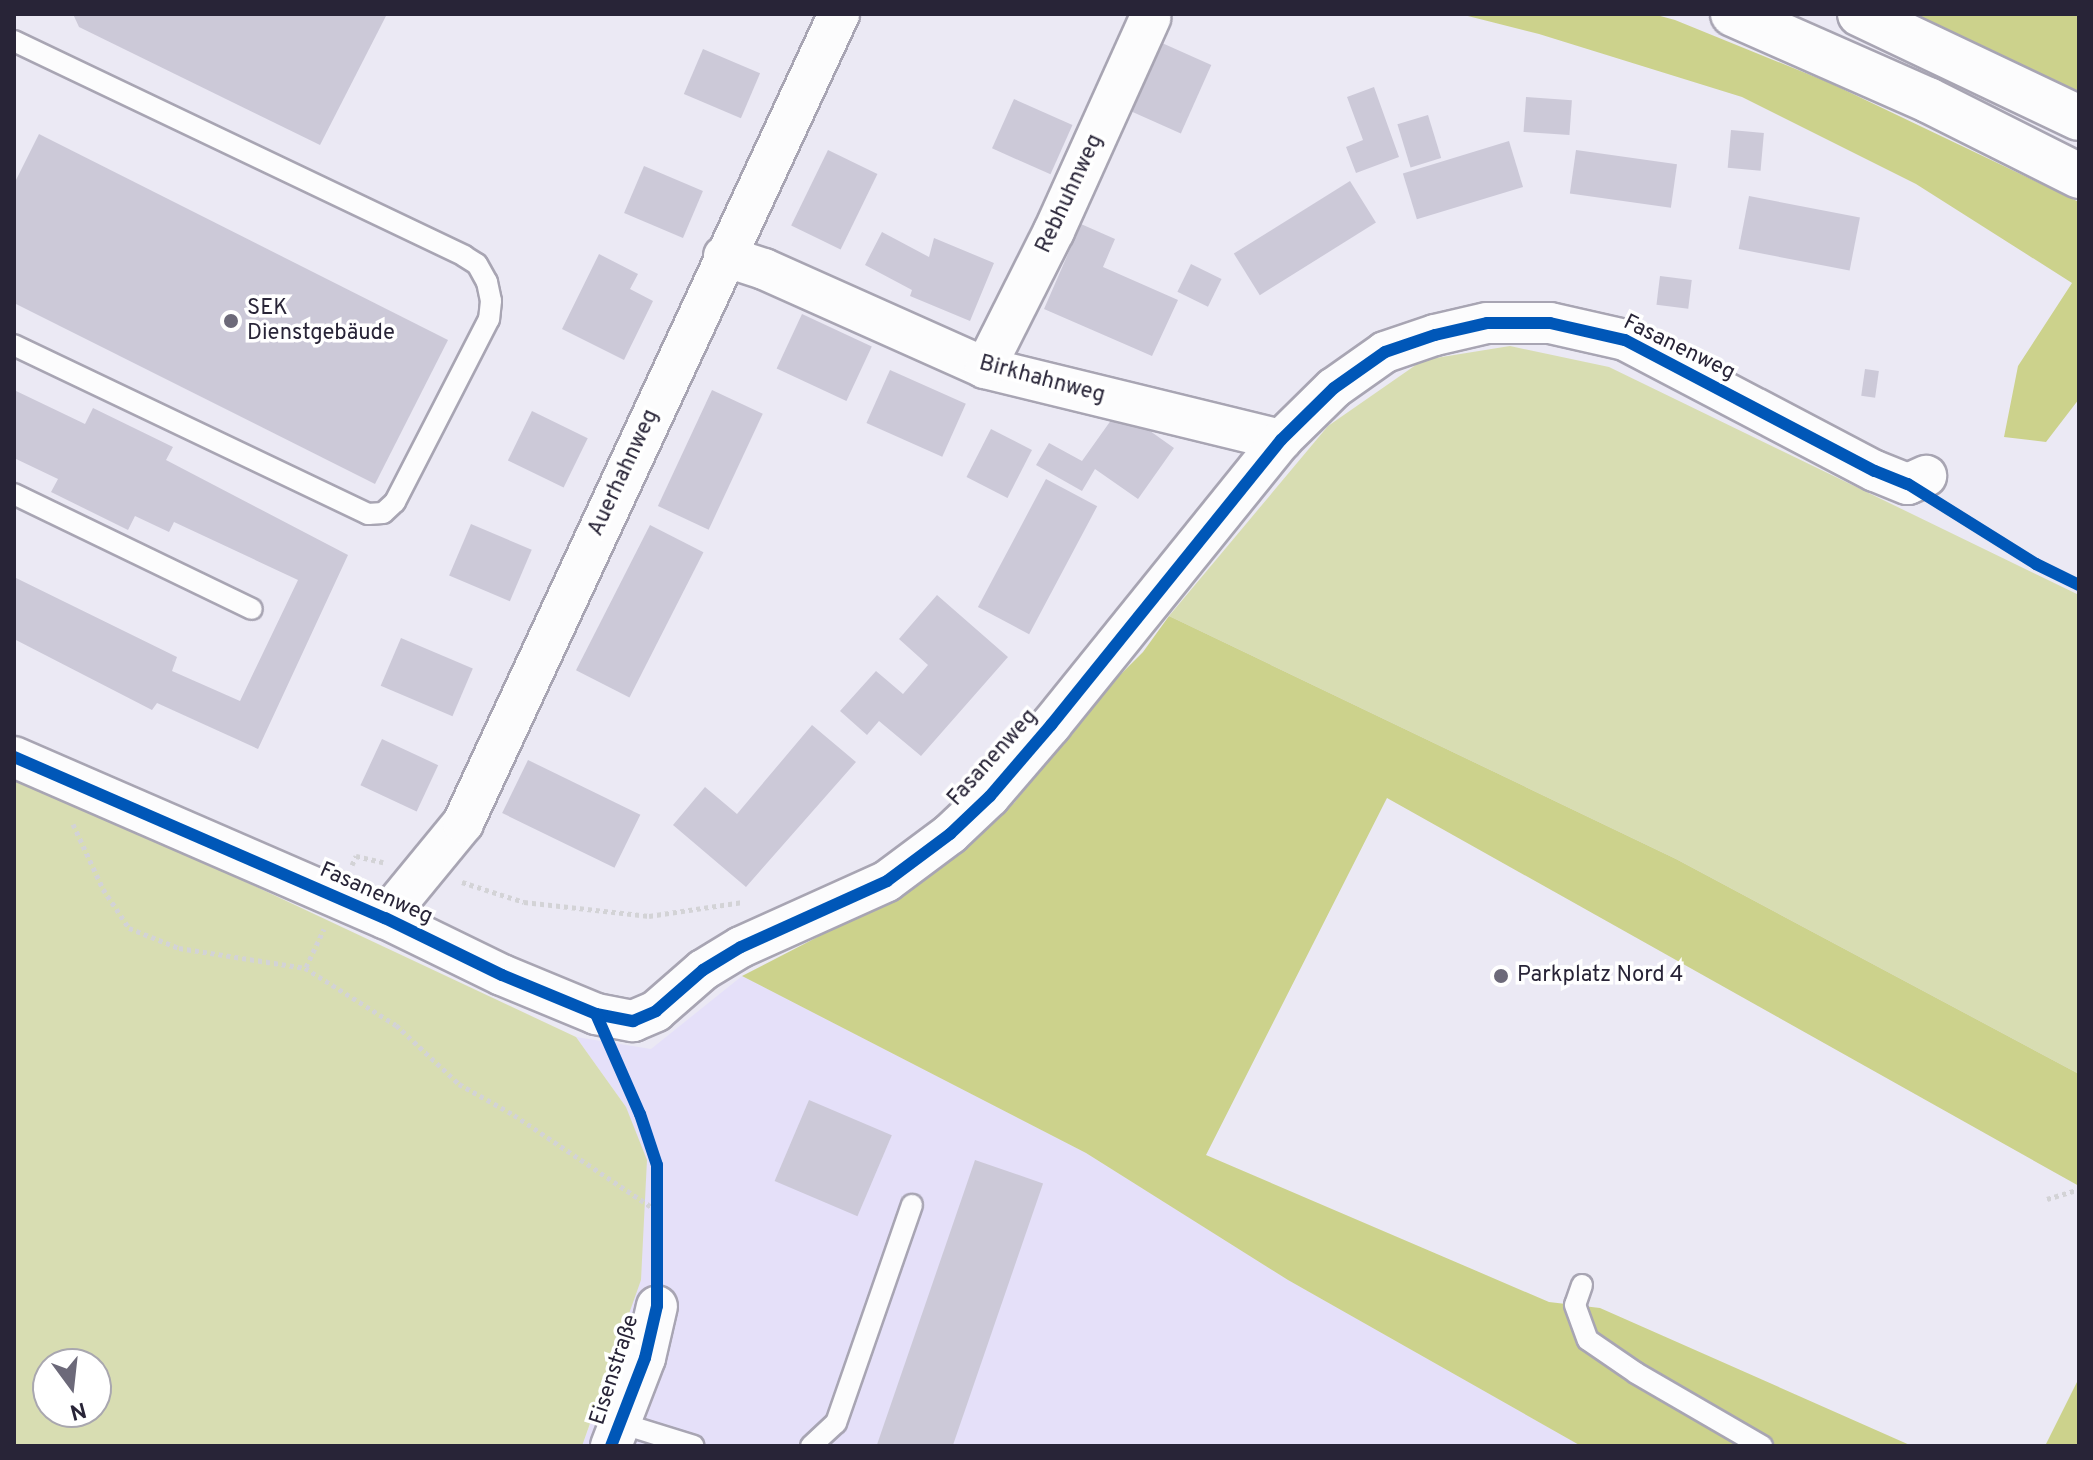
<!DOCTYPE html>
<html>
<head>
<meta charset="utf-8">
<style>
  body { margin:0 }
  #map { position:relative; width:2093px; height:1460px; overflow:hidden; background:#ebe9f4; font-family:Overpass,sans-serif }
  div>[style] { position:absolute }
  .built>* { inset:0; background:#e5e0f9 }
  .green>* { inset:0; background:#d8ddb2 }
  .forest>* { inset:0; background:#ccd28c }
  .building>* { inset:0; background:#ccc9d8; transform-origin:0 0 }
  .path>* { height:5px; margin-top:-2.5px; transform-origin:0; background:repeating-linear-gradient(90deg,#d3d3d6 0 4px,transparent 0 8px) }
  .roads { filter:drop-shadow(2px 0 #a8a5b3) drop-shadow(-2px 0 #a8a5b3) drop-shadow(0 2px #a8a5b3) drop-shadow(0 -2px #a8a5b3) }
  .lane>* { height:20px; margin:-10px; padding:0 10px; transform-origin:10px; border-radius:10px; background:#fcfcfd }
  .street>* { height:40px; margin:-20px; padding:0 20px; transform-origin:20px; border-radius:20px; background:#fcfcfd }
  .secondary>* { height:44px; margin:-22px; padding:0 22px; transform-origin:22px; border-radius:22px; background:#fcfcfd }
  .cycleway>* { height:12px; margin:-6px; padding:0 6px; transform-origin:6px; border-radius:6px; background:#0057b8 }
  .dots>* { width:22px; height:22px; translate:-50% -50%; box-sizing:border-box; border:4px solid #fff; border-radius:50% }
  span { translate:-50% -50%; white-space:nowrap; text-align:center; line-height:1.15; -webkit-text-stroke:7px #fff; paint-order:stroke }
  .street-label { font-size:22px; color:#282437 }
  .poi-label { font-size:22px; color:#282437 }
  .left { translate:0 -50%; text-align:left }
  .frame { position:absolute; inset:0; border:16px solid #282437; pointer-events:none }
  .north { position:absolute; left:32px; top:1348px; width:80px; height:80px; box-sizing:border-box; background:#fff; border:2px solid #a9a7af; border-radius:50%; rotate:165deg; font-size:22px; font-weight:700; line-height:32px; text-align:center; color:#282437 }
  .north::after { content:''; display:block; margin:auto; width:28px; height:36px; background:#6c6979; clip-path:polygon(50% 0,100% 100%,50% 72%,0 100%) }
</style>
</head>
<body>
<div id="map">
  <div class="built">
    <div style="clip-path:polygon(742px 976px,1086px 1153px,1288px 1280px,1581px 1446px,582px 1446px,611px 1369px,626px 1107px,576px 1037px,651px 1049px)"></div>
  </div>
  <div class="green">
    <div style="clip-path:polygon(1510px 346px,1609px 367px,2079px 595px,2079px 1074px,1676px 859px,1169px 616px,1328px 426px,1423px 360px)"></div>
    <div style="clip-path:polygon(evenodd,14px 773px,576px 1037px,626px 1107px,647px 1160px,641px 1280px,582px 1446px,14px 1446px,14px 773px,48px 1364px,96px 1364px,96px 1412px,48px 1412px,48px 1364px)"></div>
  </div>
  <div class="forest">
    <div style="clip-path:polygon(1460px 14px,1653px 14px,1675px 20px,1830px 83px,2079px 202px,2079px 399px,2046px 442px,2004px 437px,2018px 366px,2072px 283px,1916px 184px,1742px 97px,1539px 34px)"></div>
    <div style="clip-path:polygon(1913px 14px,2079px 14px,2079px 95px)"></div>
    <div style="clip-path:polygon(1169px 616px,1676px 859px,2079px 1074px,2079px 1186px,1387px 798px,1206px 1155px,1549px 1302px,1600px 1308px,1912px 1446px,1581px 1446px,1288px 1280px,1086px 1153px,742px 976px,920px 884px,1014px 803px,1098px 697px,1143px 652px)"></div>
    <div style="clip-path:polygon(2079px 1378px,2079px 1446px,2045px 1446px)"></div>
  </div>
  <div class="building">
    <div style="clip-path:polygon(73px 14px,387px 14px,320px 145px,79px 27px)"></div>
    <div style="left:1162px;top:43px;width:54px;height:75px;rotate:24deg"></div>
    <div style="left:703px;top:49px;width:62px;height:49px;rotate:23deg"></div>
    <div style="clip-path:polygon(1374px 87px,1399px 157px,1356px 173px,1346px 147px,1363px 140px,1347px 97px)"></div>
    <div style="left:1526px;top:97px;width:46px;height:35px;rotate:4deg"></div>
    <div style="left:1014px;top:99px;width:64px;height:54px;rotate:24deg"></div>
    <div style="left:1428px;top:115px;width:45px;height:32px;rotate:73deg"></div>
    <div style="left:1731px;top:130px;width:33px;height:38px;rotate:5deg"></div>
    <div style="clip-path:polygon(39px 134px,448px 340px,375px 484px,14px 303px,14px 184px)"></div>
    <div style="left:1509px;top:141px;width:48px;height:111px;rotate:73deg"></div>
    <div style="left:828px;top:150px;width:55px;height:84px;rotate:26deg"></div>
    <div style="left:1576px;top:150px;width:102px;height:44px;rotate:8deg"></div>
    <div style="left:644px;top:166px;width:64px;height:51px;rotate:23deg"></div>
    <div style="left:1350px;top:181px;width:49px;height:137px;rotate:58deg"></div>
    <div style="left:1749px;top:196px;width:113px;height:54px;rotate:11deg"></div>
    <div style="clip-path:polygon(1081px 224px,1115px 239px,1103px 267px,1178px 300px,1152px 356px,1044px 309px)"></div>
    <div style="clip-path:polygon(882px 232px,929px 257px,934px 238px,994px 263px,970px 321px,910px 296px,912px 290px,865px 265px)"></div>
    <div style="clip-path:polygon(599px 254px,638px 274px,630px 289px,653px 301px,624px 360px,562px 329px)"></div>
    <div style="left:1191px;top:264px;width:34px;height:31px;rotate:26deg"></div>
    <div style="left:1660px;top:276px;width:32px;height:29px;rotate:7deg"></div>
    <div style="left:802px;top:314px;width:77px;height:60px;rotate:25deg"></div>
    <div style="left:1865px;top:369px;width:14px;height:27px;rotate:8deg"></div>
    <div style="left:890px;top:370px;width:83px;height:58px;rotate:24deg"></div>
    <div style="clip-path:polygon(14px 390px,85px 424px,93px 408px,173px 447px,166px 460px,348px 555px,258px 749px,157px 703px,152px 710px,14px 639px,14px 577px,177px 657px,172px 671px,240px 701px,298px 580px,174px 522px,169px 532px,135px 516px,128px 530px,51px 492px,58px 479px,14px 458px)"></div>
    <div style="left:712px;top:390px;width:56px;height:128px;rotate:25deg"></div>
    <div style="clip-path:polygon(1119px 409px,1174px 448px,1138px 499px,1095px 469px,1082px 491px,1036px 465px,1049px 443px,1082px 461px)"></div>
    <div style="left:532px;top:411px;width:62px;height:55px;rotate:26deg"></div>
    <div style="left:991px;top:429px;width:46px;height:54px;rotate:27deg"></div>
    <div style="left:1046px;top:479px;width:58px;height:145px;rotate:28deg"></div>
    <div style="left:471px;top:524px;width:66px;height:56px;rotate:23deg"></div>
    <div style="left:650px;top:525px;width:60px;height:163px;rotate:27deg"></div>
    <div style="clip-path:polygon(937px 595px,1008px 657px,921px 756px,879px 721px,867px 735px,840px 711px,876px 671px,903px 694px,928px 665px,899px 639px)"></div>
    <div style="left:401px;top:638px;width:78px;height:52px;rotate:23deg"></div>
    <div style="clip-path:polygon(812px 725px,856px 762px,746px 887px,673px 825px,705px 787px,737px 814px)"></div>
    <div style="left:382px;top:739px;width:62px;height:51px;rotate:25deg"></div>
    <div style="left:528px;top:760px;width:125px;height:59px;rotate:26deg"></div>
    <div style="left:809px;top:1100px;width:90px;height:88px;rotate:23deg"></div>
    <div style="left:975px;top:1160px;width:72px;height:303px;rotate:19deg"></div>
  </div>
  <div class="path">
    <div style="left:73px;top:824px;width:72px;rotate:65.2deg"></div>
    <div style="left:103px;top:889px;width:47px;rotate:56.3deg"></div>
    <div style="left:129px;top:928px;width:54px;rotate:21.8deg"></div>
    <div style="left:179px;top:948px;width:128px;rotate:9deg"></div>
    <div style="left:305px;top:968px;width:107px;rotate:32.1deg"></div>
    <div style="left:396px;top:1025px;width:86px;rotate:43.1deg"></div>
    <div style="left:459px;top:1084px;width:63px;rotate:29.4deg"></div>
    <div style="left:514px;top:1115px;width:171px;rotate:33.8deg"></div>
    <div style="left:352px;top:865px;width:10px;rotate:-66deg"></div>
    <div style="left:356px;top:856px;width:28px;rotate:13deg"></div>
    <div style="left:462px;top:882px;width:65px;rotate:17.9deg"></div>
    <div style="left:524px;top:902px;width:126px;rotate:6.4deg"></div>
    <div style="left:649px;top:916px;width:95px;rotate:-8.5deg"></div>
    <div style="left:306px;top:967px;width:42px;rotate:-64.7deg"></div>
    <div style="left:613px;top:1056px;width:64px;rotate:65deg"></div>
    <div style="left:640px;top:1114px;width:54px;rotate:71.6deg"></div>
    <div style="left:657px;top:1165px;width:104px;rotate:90deg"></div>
    <div style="left:2047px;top:1199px;width:34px;rotate:-17deg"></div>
  </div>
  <div class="roads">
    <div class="lane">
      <div style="left:14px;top:41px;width:499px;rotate:25.5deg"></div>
      <div style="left:464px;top:256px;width:15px;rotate:32deg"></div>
      <div style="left:477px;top:264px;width:21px;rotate:61deg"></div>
      <div style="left:487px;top:282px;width:19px;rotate:78deg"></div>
      <div style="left:491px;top:301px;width:18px;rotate:96deg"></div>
      <div style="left:489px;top:319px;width:206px;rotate:117.2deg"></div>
      <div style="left:395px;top:502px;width:16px;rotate:137deg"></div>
      <div style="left:383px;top:513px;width:15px;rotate:176deg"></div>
      <div style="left:368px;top:514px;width:392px;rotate:-154.5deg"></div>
      <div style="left:14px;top:494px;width:264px;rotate:25.8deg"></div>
      <div style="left:1582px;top:1285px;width:21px;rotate:109deg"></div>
      <div style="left:1575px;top:1305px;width:37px;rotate:70deg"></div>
      <div style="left:1588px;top:1340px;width:58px;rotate:34.5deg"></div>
      <div style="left:1636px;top:1373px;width:146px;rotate:30.1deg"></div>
      <div style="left:620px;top:1423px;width:77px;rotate:17.3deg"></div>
      <div style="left:811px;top:1446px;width:34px;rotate:-43deg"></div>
      <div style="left:836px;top:1423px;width:231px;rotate:-70.8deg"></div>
    </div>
    <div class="street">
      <div style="left:724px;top:256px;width:42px;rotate:18deg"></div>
      <div style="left:764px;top:269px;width:242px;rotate:24.1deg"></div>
      <div style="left:985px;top:368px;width:305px;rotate:13.7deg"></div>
      <div style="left:985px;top:368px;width:153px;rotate:-63.3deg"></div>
      <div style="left:1054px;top:231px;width:234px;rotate:-65.7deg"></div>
      <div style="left:14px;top:757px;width:404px;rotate:23.5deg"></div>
      <div style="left:385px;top:918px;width:130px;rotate:26deg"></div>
      <div style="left:502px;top:975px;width:102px;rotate:22.5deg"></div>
      <div style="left:596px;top:1014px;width:38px;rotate:11deg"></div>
      <div style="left:633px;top:1021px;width:25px;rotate:-23deg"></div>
      <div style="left:656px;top:1011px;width:62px;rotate:-41.1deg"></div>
      <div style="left:703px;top:970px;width:44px;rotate:-31.2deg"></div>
      <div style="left:741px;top:947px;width:160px;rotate:-24.3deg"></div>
      <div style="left:887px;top:881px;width:79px;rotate:-36.7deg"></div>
      <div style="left:950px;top:834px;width:55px;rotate:-43.5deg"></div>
      <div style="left:990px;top:796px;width:94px;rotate:-49.3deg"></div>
      <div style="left:1051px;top:725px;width:366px;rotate:-51.1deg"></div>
      <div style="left:1281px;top:440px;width:74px;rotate:-44.5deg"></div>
      <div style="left:1334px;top:388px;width:62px;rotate:-35.2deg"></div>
      <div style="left:1385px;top:352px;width:53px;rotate:-18.8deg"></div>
      <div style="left:1435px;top:335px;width:53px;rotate:-13deg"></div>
      <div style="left:1487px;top:323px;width:63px"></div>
      <div style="left:1550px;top:323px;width:77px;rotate:12.8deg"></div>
      <div style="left:1625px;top:340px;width:282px;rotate:27.7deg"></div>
      <div style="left:1875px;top:471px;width:35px;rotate:22deg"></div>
      <div style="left:1908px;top:484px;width:20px;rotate:-24deg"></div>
      <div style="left:385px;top:918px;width:123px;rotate:-50.6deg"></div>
      <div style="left:463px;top:823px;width:892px;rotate:-65.07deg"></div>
      <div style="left:611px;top:1446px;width:94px;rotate:-68.9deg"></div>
      <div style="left:645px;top:1358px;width:53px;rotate:-77deg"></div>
    </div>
    <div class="secondary">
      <div style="left:1733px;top:14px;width:213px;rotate:23.8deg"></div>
      <div style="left:1928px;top:100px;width:169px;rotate:26.7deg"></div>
      <div style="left:1860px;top:14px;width:242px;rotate:25.4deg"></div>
    </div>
  </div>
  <div class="cycleway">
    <div style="left:14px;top:757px;width:404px;rotate:23.5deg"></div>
    <div style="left:385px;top:918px;width:130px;rotate:26deg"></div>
    <div style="left:502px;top:975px;width:102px;rotate:22.5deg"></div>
    <div style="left:596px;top:1014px;width:38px;rotate:11deg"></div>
    <div style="left:633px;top:1021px;width:25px;rotate:-23deg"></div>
    <div style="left:656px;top:1011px;width:62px;rotate:-41.1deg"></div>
    <div style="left:703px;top:970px;width:44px;rotate:-31.2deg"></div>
    <div style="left:741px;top:947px;width:160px;rotate:-24.3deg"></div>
    <div style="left:887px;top:881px;width:79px;rotate:-36.7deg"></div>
    <div style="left:950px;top:834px;width:55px;rotate:-43.5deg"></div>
    <div style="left:990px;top:796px;width:94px;rotate:-49.3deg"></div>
    <div style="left:1051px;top:725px;width:366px;rotate:-51.1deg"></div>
    <div style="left:1281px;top:440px;width:74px;rotate:-44.5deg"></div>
    <div style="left:1334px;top:388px;width:62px;rotate:-35.2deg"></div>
    <div style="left:1385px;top:352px;width:53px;rotate:-18.8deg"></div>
    <div style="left:1435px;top:335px;width:53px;rotate:-13deg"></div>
    <div style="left:1487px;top:323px;width:63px"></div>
    <div style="left:1550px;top:323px;width:77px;rotate:12.8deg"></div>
    <div style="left:1625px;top:340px;width:282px;rotate:27.7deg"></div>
    <div style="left:1875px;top:471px;width:35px;rotate:22deg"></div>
    <div style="left:1908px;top:484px;width:151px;rotate:32deg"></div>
    <div style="left:2036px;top:564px;width:48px;rotate:26deg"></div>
    <div style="left:596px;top:1014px;width:109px;rotate:66.3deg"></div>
    <div style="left:640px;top:1114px;width:54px;rotate:71.6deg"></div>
    <div style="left:657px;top:1165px;width:141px;rotate:90deg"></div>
    <div style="left:657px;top:1306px;width:53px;rotate:103deg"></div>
    <div style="left:645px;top:1358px;width:94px;rotate:111.1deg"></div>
  </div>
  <div class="dots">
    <div style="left:231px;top:321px;background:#6c6979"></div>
    <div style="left:1501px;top:976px;background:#6c6979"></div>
  </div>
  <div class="street-label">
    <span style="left:1070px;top:194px;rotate:-65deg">Rebhuhnweg</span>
    <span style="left:1679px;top:348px;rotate:26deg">Fasanenweg</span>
    <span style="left:1042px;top:380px;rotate:15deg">Birkhahnweg</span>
    <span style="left:624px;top:473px;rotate:-65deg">Auerhahnweg</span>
    <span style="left:993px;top:758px;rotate:-48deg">Fasanenweg</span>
    <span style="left:376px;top:894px;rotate:24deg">Fasanenweg</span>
    <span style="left:615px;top:1370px;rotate:-72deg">Eisenstraße</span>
  </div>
  <div class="poi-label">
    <span class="left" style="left:247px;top:321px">SEK<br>Dienstgebäude</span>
    <span class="left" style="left:1517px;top:976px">Parkplatz Nord 4</span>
  </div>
  <div class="frame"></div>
  <div class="north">N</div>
</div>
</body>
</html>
